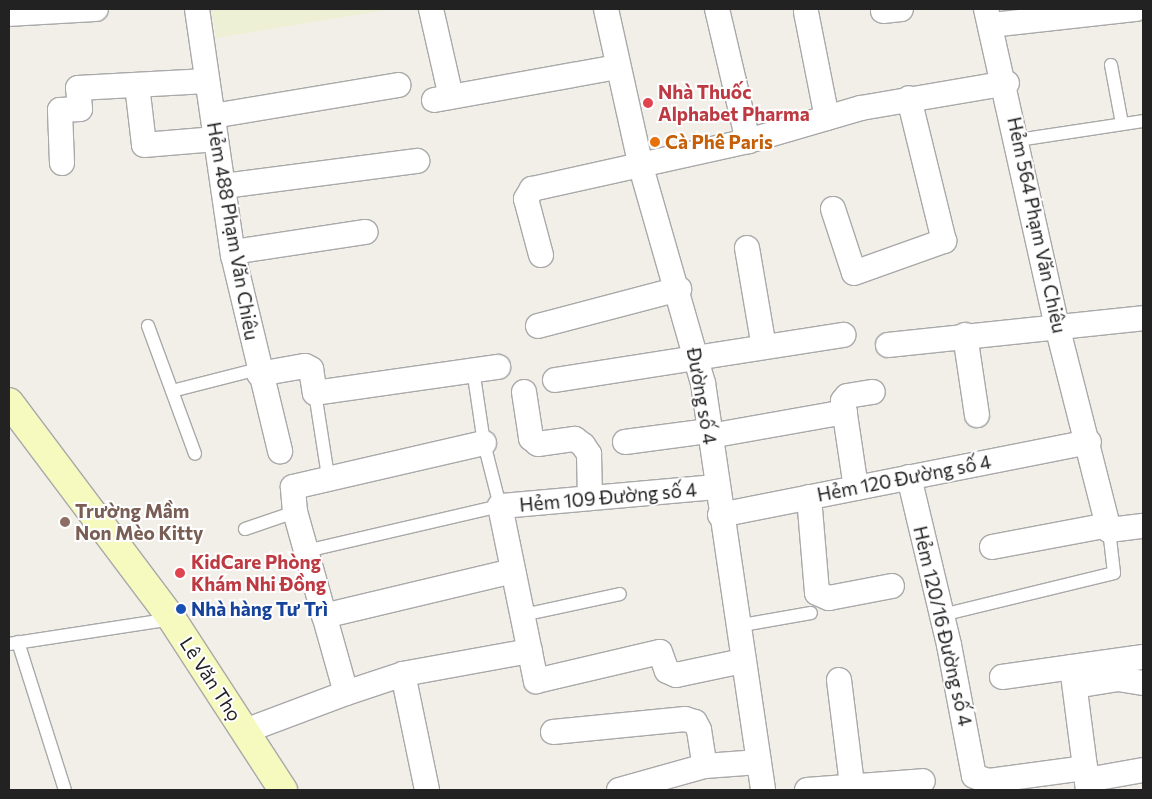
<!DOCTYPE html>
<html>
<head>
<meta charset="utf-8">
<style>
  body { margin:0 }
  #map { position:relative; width:1152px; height:799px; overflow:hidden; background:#f2efe9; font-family:Commissioner,sans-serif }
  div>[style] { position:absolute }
  .farmland>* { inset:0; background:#eef0d5 }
  .roads { filter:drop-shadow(1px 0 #a9a9a9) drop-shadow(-1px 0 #a9a9a9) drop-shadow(0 1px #a9a9a9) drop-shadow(0 -1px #a9a9a9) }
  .service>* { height:12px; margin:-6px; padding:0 6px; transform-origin:6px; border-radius:6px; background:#fff }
  .minor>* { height:24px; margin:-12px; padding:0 12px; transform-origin:12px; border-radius:12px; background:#fff }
  .secondary>* { height:28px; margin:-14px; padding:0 14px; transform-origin:14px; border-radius:14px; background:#f7fabf }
  .dots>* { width:14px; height:14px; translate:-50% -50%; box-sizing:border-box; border:2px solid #fff; border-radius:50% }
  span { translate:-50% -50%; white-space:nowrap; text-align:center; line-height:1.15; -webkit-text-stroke:4px #fff; paint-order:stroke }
  .health-label { font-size:19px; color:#be3a42; font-weight:700 }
  .left { translate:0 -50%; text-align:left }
  .food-label { font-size:19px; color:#c56008; font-weight:700 }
  .street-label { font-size:19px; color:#222 }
  .education-label { font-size:19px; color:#785e54; font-weight:700 }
  .transit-label { font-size:19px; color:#164399; font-weight:700 }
  .frame { position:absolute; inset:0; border:10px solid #222; pointer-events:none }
</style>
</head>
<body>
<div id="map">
  <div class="farmland">
    <div style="clip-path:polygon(211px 9px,386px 9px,386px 10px,216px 38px)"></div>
  </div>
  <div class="roads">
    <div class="service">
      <div style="left:1111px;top:65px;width:60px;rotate:79.4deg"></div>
      <div style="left:1018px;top:140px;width:126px;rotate:-8.6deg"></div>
      <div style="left:148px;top:326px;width:136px;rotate:69.8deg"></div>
      <div style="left:172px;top:391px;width:89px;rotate:-14.3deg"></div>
      <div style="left:315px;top:393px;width:84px;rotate:81.1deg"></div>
      <div style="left:245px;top:529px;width:53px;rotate:-18.8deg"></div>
      <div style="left:306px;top:551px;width:199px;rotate:-13.1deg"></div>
      <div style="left:500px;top:506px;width:65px;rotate:-104.3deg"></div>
      <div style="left:484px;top:443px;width:75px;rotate:-98.5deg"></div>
      <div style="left:523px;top:615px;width:99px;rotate:-12.2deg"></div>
      <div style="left:942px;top:615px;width:177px;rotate:-13.7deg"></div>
      <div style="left:1114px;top:573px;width:43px;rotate:-96.6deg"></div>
      <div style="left:737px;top:626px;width:75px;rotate:-10deg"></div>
      <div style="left:18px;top:642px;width:155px;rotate:72.4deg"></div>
      <div style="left:9px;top:644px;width:165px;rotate:-8.7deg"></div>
    </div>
    <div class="minor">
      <div style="left:197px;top:9px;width:249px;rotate:81.7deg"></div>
      <div style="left:233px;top:255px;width:202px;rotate:76.5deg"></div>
      <div style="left:431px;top:9px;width:90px;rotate:77.2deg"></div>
      <div style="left:606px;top:9px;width:162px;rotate:77.5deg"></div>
      <div style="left:641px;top:167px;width:225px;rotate:74deg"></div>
      <div style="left:703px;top:383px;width:411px;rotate:81.6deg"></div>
      <div style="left:717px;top:9px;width:136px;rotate:76.8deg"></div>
      <div style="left:986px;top:9px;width:325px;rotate:77.4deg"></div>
      <div style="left:1057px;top:326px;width:211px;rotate:75.7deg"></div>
      <div style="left:1109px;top:530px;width:34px;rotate:-7deg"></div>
      <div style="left:883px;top:11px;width:18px;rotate:-6deg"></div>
      <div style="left:806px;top:12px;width:108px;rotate:78.8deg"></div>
      <div style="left:9px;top:14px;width:87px;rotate:-3.3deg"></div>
      <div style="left:991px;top:25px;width:146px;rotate:-6.3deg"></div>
      <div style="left:137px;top:85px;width:60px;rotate:83.3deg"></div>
      <div style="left:144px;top:145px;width:72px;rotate:-4.8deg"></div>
      <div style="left:434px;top:100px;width:186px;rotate:-10.2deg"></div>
      <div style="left:213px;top:116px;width:188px;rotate:-9.5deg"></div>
      <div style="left:62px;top:163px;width:53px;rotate:-92.2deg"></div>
      <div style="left:60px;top:110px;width:20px;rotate:-3deg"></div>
      <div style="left:80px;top:109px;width:21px;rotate:-95deg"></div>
      <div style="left:78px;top:88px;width:129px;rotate:-3.1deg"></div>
      <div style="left:224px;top:186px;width:195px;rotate:-7.4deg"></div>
      <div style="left:833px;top:209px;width:67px;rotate:71.8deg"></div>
      <div style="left:854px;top:273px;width:96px;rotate:-19.6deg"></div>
      <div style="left:944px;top:241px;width:147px;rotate:-103.8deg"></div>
      <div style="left:747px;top:248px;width:100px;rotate:80.3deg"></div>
      <div style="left:233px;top:252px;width:134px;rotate:-8.6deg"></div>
      <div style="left:541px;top:255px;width:58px;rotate:-105deg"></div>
      <div style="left:526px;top:199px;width:12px;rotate:-59deg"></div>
      <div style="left:532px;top:189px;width:221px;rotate:-12.5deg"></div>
      <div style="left:748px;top:141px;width:118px;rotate:-16.3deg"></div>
      <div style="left:861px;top:108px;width:148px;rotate:-9.7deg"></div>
      <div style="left:538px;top:326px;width:146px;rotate:-14.7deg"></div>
      <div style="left:965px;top:335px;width:81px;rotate:81.5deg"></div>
      <div style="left:888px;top:345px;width:256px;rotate:-6deg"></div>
      <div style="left:259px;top:374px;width:47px;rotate:-9.9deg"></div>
      <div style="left:305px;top:366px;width:7px;rotate:27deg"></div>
      <div style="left:311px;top:369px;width:24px;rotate:81deg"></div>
      <div style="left:315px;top:393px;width:185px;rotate:-8.1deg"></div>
      <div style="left:555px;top:380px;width:292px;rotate:-8.9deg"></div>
      <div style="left:524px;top:392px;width:47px;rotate:81.3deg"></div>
      <div style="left:531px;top:438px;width:9px;rotate:41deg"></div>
      <div style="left:538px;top:444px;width:37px;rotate:-8deg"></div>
      <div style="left:575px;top:439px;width:10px;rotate:37deg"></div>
      <div style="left:583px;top:445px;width:11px;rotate:56deg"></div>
      <div style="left:589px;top:454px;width:44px;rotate:88.7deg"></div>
      <div style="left:710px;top:436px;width:137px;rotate:-10.1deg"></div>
      <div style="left:625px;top:442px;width:85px;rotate:-7.5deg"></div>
      <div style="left:909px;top:477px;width:173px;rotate:76.6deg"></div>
      <div style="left:949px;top:645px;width:133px;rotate:79.2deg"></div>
      <div style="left:974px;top:776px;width:15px;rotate:20deg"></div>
      <div style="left:988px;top:781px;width:98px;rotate:-7.6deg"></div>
      <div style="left:715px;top:487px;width:216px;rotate:174.9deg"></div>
      <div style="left:500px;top:506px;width:179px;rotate:78.4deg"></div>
      <div style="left:536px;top:681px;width:127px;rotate:-13.2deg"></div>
      <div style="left:660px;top:652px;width:20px;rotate:70deg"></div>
      <div style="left:667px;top:671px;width:10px;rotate:24deg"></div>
      <div style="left:676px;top:675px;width:68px;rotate:-11.8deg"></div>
      <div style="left:856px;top:488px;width:88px;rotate:-98.5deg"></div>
      <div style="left:843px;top:401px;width:6px;rotate:-51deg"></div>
      <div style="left:847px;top:396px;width:26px;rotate:-9deg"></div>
      <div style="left:809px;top:497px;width:96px;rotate:85.2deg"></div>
      <div style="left:817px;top:593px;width:13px;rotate:23deg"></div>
      <div style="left:829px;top:598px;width:64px;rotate:-10.8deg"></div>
      <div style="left:720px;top:515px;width:376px;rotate:-11.2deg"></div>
      <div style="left:992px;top:547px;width:118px;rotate:-10.7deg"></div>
      <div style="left:324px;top:616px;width:194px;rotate:-13.4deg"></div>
      <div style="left:1072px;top:667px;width:72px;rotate:-8deg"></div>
      <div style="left:403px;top:674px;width:118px;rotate:78.3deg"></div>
      <div style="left:1002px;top:677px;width:71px;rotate:-8.1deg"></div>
      <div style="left:1072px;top:667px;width:124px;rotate:82.6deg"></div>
      <div style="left:839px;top:680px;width:106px;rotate:82.9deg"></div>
      <div style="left:1075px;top:686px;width:44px;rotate:-9.2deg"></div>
      <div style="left:1118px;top:679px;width:25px;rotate:9deg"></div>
      <div style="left:346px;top:693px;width:60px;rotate:-18.4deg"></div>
      <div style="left:403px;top:674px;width:129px;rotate:-10.3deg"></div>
      <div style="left:245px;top:731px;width:108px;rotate:-20.6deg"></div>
      <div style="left:346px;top:693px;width:188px;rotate:-105.7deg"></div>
      <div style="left:295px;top:512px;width:25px;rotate:-95deg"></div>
      <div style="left:293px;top:487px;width:196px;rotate:-13deg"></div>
      <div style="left:553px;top:732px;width:133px;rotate:-5.6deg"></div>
      <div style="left:685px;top:719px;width:10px;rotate:17deg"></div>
      <div style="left:695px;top:722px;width:9px;rotate:63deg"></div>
      <div style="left:699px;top:730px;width:36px;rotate:81deg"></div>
      <div style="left:1087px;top:780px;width:57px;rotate:-10.1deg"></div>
      <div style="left:619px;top:790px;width:89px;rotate:-15.6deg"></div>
      <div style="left:705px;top:766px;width:54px;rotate:-4.2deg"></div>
      <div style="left:807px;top:790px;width:116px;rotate:-4.4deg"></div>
    </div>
    <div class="secondary">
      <div style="left:9px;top:402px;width:271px;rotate:53.1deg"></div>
      <div style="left:172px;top:619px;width:204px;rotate:57deg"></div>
    </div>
  </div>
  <div class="dots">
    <div style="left:648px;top:103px;background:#e0444e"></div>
    <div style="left:655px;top:142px;background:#e8710a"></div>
    <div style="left:65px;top:522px;background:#8d6e63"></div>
    <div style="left:180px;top:573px;background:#e0444e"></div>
    <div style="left:181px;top:609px;background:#1a4fb4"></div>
  </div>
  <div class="health-label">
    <span class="left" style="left:658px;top:103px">Nhà Thuốc<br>Alphabet Pharma</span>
    <span class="left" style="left:191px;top:573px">KidCare Phòng<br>Khám Nhi Đồng</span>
  </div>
  <div class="food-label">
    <span class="left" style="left:665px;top:142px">Cà Phê Paris</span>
  </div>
  <div class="street-label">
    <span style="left:1037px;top:225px;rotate:78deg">Hẻm 564 Phạm Văn Chiêu</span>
    <span style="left:233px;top:231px;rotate:80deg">Hẻm 488 Phạm Văn Chiêu</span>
    <span style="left:702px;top:396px;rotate:80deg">Đường số 4</span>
    <span style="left:904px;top:478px;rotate:-11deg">Hẻm 120 Đường số 4</span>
    <span style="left:608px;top:497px;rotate:-5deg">Hẻm 109 Đường số 4</span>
    <span style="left:943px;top:626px;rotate:77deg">Hẻm 120/16 Đường số 4</span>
    <span style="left:211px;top:679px;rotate:57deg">Lê Văn Thọ</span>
  </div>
  <div class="education-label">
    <span class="left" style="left:75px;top:522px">Trường Mầm<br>Non Mèo Kitty</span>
  </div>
  <div class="transit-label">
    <span class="left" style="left:191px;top:609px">Nhà hàng Tư Trì</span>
  </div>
  <div class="frame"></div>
</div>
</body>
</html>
